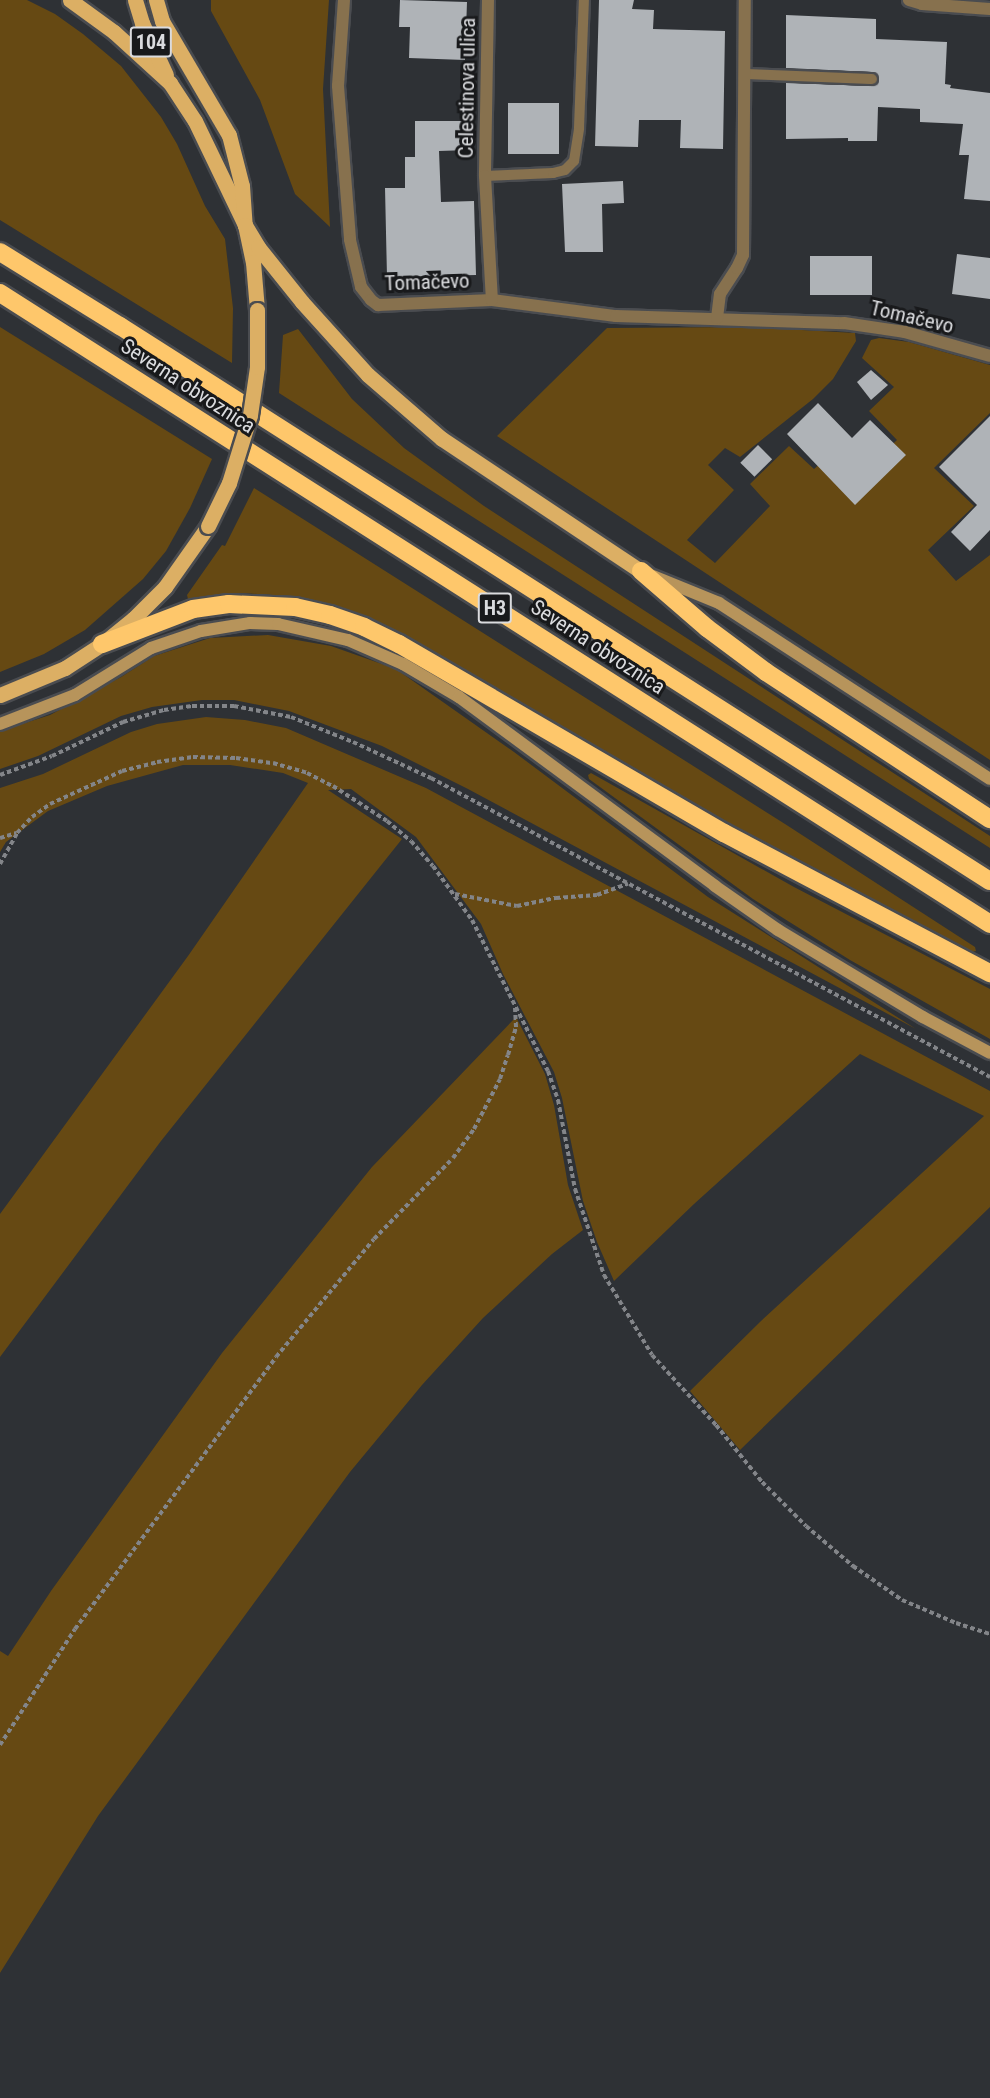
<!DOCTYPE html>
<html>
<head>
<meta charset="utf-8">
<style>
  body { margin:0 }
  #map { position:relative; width:990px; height:2098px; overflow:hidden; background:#2e3135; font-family:"Roboto Condensed",sans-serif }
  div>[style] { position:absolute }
  .green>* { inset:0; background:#664913 }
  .building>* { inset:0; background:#afb3b7; transform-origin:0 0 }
  .path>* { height:4px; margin-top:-2px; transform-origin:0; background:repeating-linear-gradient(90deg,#838589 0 4.5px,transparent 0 7.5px) }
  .roads { filter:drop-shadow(2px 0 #4a4c50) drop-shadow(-2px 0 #4a4c50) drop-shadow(0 2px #4a4c50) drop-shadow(0 -2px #4a4c50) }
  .lane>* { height:10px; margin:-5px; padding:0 5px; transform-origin:5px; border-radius:5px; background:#87714e }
  .street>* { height:12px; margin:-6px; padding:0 6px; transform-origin:6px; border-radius:6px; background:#87714e }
  .secondary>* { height:12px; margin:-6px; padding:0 6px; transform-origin:6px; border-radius:6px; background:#b7945b }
  .primary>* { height:15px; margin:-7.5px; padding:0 7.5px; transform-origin:7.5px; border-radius:7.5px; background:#dcaf64 }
  .highway>* { height:18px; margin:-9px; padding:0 9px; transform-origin:9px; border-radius:9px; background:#fec76b }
  .bridges { filter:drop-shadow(2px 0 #4a4c50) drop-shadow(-2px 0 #4a4c50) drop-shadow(0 2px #4a4c50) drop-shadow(0 -2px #4a4c50) }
  .primary-bridge>* { height:15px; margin:-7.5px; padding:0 7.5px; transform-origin:7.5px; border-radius:7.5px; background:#dcaf64 }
  span { translate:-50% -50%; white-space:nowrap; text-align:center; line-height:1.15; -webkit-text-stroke:6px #18191b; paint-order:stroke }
  .shield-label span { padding:2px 4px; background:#18191b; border:2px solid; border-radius:4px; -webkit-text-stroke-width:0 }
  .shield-label { font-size:20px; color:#dadbde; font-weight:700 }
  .street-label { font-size:21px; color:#dadbde }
</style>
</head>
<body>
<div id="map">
  <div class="green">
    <div style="clip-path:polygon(0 0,27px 0,55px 14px,83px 34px,121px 66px,161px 117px,177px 144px,205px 206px,225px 239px,233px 308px,232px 363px,0 220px)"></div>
    <div style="clip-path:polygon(211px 0,329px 0,323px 89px,330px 227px,295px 194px,260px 100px,211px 11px)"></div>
    <div style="clip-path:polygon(0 327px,212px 459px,190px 508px,166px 551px,143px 579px,85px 630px,44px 654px,0 672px)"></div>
    <div style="clip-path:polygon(750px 327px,855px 333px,856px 341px,833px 379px,813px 399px,740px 457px,725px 448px,708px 465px,734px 490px,687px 540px,715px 563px,770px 506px,750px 484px,789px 446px,814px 469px,839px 447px,864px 471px,897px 440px,869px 411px,894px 387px,862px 358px,871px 340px,879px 338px,909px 342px,990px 365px,990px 413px,934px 468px,974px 506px,928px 550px,956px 581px,990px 555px,990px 760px,497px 436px,607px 328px)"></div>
    <div style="clip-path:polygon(298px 329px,352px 399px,404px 448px,484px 506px,990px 836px,990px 848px,279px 393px,283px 335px)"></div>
    <div style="clip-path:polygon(254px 488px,785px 824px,975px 947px,976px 951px,972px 952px,718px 817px,373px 620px,337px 606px,287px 596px,242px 593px,188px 599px,187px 595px,222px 545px,225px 546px)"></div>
    <div style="clip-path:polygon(268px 635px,331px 646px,396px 669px,514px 752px,708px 897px,916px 1029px,468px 789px,382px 746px,289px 711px,234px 700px,202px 700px,152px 707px,121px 716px,38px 756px,0 769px,0 731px,50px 715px,121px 677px,154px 656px,210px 638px)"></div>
    <div style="clip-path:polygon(206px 717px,245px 720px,286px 728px,426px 788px,990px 1091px,990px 1207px,740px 1450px,690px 1391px,761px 1321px,984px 1116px,860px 1054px,694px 1204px,614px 1281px,597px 1242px,583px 1201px,562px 1098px,554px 1072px,503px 974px,481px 924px,416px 837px,351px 789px,328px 790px,402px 839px,161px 1141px,0 1357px,0 1214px,188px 956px,308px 783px,283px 773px,230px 765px,183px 765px,107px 786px,48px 811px,6px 842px,0 852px,0 788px,43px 774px,131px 732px,157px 724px)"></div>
    <div style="clip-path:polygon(591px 773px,794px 887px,990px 989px,990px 1039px,850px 960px,753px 899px,589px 779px,588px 775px)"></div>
    <div style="clip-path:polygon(516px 1017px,545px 1074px,554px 1105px,568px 1185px,583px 1230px,552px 1254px,483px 1318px,422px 1385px,350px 1472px,98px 1816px,0 1973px,0 1651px,8px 1656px,51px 1591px,222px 1353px,372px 1167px)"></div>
  </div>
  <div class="building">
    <div style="clip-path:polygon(400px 0,467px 2px,465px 60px,409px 58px,410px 27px,399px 27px)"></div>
    <div style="clip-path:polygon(599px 0,634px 0,632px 9px,654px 10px,653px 29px,725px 31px,723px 149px,680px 148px,681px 120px,639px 120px,638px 147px,595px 146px)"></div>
    <div style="clip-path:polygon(786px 15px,876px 19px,876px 39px,947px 42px,945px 84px,951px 85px,950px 88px,990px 93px,990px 201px,964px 199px,969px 155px,959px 155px,963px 124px,920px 122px,920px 109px,878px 107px,877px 141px,848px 141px,848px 138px,786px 139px,786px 83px,872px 86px,878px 83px,879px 79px,872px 72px,786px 68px)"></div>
    <div style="left:508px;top:103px;width:51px;height:51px"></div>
    <div style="clip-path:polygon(415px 121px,469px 121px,469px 150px,439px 151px,441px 202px,474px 201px,476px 275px,387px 277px,385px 188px,405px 188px,405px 157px,415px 157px)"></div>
    <div style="clip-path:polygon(623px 181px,624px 203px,602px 204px,603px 252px,565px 252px,562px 184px)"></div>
    <div style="clip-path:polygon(957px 254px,990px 258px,990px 299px,952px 294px)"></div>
    <div style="left:872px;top:256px;width:39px;height:62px;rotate:90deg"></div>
    <div style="clip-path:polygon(871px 370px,888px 385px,871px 400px,857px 382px)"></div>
    <div style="clip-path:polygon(818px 403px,852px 438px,870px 420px,906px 455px,855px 505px,787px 434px)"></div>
    <div style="clip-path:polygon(990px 416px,990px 530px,970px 551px,951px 532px,977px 505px,939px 467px)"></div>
    <div style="left:758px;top:445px;width:20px;height:25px;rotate:45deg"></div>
  </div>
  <div class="path">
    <div style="left:0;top:775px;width:55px;rotate:-20.1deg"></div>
    <div style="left:52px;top:756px;width:79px;rotate:-25.6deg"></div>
    <div style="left:123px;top:722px;width:43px;rotate:-16.3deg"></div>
    <div style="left:164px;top:710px;width:28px;rotate:-8deg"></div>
    <div style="left:192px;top:706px;width:42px"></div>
    <div style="left:234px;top:706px;width:58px;rotate:10.9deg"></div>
    <div style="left:291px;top:717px;width:67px;rotate:22deg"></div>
    <div style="left:353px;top:742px;width:86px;rotate:24.8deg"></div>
    <div style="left:431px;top:778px;width:634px;rotate:28.14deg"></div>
    <div style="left:0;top:838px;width:17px;rotate:-17deg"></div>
    <div style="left:0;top:864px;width:35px;rotate:-61deg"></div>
    <div style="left:17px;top:833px;width:22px;rotate:-47deg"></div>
    <div style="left:32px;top:817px;width:22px;rotate:-36deg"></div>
    <div style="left:50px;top:804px;width:79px;rotate:-24.6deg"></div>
    <div style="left:122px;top:771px;width:36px;rotate:-14deg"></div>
    <div style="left:157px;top:762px;width:36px;rotate:-8deg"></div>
    <div style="left:193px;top:757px;width:43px;rotate:1.3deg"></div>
    <div style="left:236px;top:758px;width:37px;rotate:8deg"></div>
    <div style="left:273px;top:763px;width:35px;rotate:16deg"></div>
    <div style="left:307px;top:773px;width:29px;rotate:27deg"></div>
    <div style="left:333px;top:786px;width:64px;rotate:32.9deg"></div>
    <div style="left:387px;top:821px;width:31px;rotate:40deg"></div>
    <div style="left:411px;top:841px;width:33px;rotate:49deg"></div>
    <div style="left:433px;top:866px;width:67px;rotate:54.2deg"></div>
    <div style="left:472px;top:920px;width:169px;rotate:63.3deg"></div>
    <div style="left:548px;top:1071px;width:31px;rotate:71deg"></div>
    <div style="left:558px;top:1100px;width:91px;rotate:79.2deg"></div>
    <div style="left:575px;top:1189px;width:91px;rotate:71.4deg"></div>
    <div style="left:604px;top:1275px;width:93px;rotate:59deg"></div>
    <div style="left:652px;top:1355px;width:95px;rotate:47.6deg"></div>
    <div style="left:716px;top:1425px;width:73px;rotate:51.1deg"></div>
    <div style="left:762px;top:1482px;width:62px;rotate:45deg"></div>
    <div style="left:806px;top:1526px;width:62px;rotate:40.4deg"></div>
    <div style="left:853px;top:1566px;width:60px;rotate:34.8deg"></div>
    <div style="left:902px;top:1600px;width:59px;rotate:23.1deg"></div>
    <div style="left:956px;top:1623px;width:36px;rotate:18deg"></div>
    <div style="left:455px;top:894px;width:63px;rotate:11deg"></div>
    <div style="left:517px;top:906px;width:40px;rotate:-12deg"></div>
    <div style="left:556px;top:898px;width:41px;rotate:-4.2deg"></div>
    <div style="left:597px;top:895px;width:33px;rotate:-20deg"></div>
    <div style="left:0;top:1745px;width:138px;rotate:-57.1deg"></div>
    <div style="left:75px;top:1629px;width:338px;rotate:-53.5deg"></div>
    <div style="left:276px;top:1357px;width:153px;rotate:-50.3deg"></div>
    <div style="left:374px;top:1239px;width:113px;rotate:-45.7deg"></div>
    <div style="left:453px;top:1158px;width:36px;rotate:-54deg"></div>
    <div style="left:474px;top:1129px;width:56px;rotate:-62.5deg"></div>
    <div style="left:500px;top:1079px;width:25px;rotate:-72deg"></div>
    <div style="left:508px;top:1055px;width:29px;rotate:-74deg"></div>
    <div style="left:516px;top:1027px;width:20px;rotate:-93deg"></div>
  </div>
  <div class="roads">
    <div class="lane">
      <div style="left:745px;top:74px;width:127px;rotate:2.3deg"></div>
      <div style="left:485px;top:176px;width:68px;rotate:-2.5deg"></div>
      <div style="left:553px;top:173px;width:12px;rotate:-14deg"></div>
      <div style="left:565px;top:170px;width:13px;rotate:-45deg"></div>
      <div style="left:574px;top:161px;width:33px;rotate:-81deg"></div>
      <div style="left:579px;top:128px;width:128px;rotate:-87.8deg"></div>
    </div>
    <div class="street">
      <div style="left:344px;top:0;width:86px;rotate:94deg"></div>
      <div style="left:338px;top:86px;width:154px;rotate:85.5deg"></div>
      <div style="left:350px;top:240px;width:48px;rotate:76.8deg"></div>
      <div style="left:361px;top:287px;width:16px;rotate:52deg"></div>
      <div style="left:371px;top:300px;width:9px;rotate:36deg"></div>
      <div style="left:378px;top:305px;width:114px;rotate:-2.5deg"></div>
      <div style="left:492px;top:300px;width:125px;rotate:7.4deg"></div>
      <div style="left:616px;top:316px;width:228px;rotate:1.8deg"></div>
      <div style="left:844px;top:323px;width:62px;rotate:8.4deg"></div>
      <div style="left:905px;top:332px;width:88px;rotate:15.8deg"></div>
      <div style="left:488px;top:0;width:176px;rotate:91deg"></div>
      <div style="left:485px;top:176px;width:124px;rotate:86.8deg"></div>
      <div style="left:909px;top:0;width:14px;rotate:17deg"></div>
      <div style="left:922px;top:4px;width:68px;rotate:4.2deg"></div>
      <div style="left:717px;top:318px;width:24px;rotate:-83deg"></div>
      <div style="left:720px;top:294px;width:31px;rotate:-57deg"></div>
      <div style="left:737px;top:268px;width:14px;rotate:-65deg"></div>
      <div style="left:743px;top:255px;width:255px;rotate:-89.6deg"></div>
    </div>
    <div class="secondary">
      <div style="left:653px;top:576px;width:71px;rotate:22.2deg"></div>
      <div style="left:719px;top:603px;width:323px;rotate:33deg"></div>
      <div style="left:0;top:724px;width:80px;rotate:-21.1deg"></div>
      <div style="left:75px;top:695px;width:89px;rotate:-31.7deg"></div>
      <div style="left:151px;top:648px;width:53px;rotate:-18.8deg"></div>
      <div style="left:201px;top:631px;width:50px;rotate:-9.3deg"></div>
      <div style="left:250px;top:623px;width:28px;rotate:2deg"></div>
      <div style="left:278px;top:624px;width:72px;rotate:12.9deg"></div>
      <div style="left:348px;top:640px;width:60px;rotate:23.6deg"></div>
      <div style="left:403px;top:664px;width:65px;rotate:30.5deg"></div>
      <div style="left:459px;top:697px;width:318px;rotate:36.4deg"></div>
      <div style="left:715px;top:886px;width:77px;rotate:34.9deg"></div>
      <div style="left:778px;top:930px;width:169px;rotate:31deg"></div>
      <div style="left:923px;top:1017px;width:76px;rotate:28.2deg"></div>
    </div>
    <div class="primary">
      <div style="left:70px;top:0;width:54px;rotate:36deg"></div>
      <div style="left:114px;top:32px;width:76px;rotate:42.3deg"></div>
      <div style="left:170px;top:83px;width:45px;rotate:56.7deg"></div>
      <div style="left:195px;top:121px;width:115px;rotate:64.3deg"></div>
      <div style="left:245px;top:225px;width:38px;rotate:78deg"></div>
      <div style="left:253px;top:262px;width:48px;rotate:85.2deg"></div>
      <div style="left:135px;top:0;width:24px;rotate:73deg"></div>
      <div style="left:142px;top:23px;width:57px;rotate:65.2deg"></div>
      <div style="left:156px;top:0;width:22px;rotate:74deg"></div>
      <div style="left:162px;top:21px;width:132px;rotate:59.6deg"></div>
      <div style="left:229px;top:135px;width:53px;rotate:75.7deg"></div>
      <div style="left:242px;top:186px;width:39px;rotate:86deg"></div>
      <div style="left:245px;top:225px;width:26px;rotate:59deg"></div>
      <div style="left:258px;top:247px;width:70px;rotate:51.3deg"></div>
      <div style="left:302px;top:302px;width:98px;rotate:47.9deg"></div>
      <div style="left:368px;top:375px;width:98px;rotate:40.9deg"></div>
      <div style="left:442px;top:439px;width:239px;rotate:33.6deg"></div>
      <div style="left:0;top:695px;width:70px;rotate:-22.6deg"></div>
      <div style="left:65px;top:668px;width:44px;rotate:-33deg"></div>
      <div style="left:102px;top:644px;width:40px;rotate:-39deg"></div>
      <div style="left:133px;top:619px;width:45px;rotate:-45deg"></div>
      <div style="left:165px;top:587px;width:75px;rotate:-54.8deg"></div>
    </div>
    <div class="highway">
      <div style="left:0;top:252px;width:141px;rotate:31.7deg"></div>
      <div style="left:120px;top:326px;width:1032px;rotate:32.54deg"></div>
      <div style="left:0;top:293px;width:1174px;rotate:32.51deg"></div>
      <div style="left:641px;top:571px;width:87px;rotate:40.8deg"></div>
      <div style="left:707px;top:628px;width:74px;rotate:36.7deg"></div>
      <div style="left:766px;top:672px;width:268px;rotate:33.3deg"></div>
      <div style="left:102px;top:644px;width:97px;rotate:-21deg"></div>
      <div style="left:193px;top:609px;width:36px;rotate:-8deg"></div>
      <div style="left:229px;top:604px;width:66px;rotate:2.6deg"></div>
      <div style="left:295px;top:607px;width:36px;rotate:13deg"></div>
      <div style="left:330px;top:615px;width:36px;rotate:19deg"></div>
      <div style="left:364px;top:627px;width:39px;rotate:26deg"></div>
      <div style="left:399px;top:644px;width:376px;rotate:30.2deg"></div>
      <div style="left:724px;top:833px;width:301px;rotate:27.8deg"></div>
    </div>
  </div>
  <div class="bridges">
    <div class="primary-bridge">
      <div style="left:208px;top:526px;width:48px;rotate:-64deg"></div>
      <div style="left:229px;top:483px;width:71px;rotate:-72.8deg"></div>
      <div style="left:250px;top:415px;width:49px;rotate:-81.7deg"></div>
      <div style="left:257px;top:367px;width:57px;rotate:-90deg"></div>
    </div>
  </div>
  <div class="shield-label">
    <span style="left:151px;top:42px">104</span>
    <span style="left:495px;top:608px">H3</span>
  </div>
  <div class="street-label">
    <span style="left:467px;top:88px;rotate:-89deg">Celestinova ulica</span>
    <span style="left:427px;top:282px;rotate:-2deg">Tomačevo</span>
    <span style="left:912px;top:317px;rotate:13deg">Tomačevo</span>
    <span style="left:188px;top:386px;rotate:33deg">Severna obvoznica</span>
    <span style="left:598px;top:647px;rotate:33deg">Severna obvoznica</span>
  </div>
</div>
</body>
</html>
